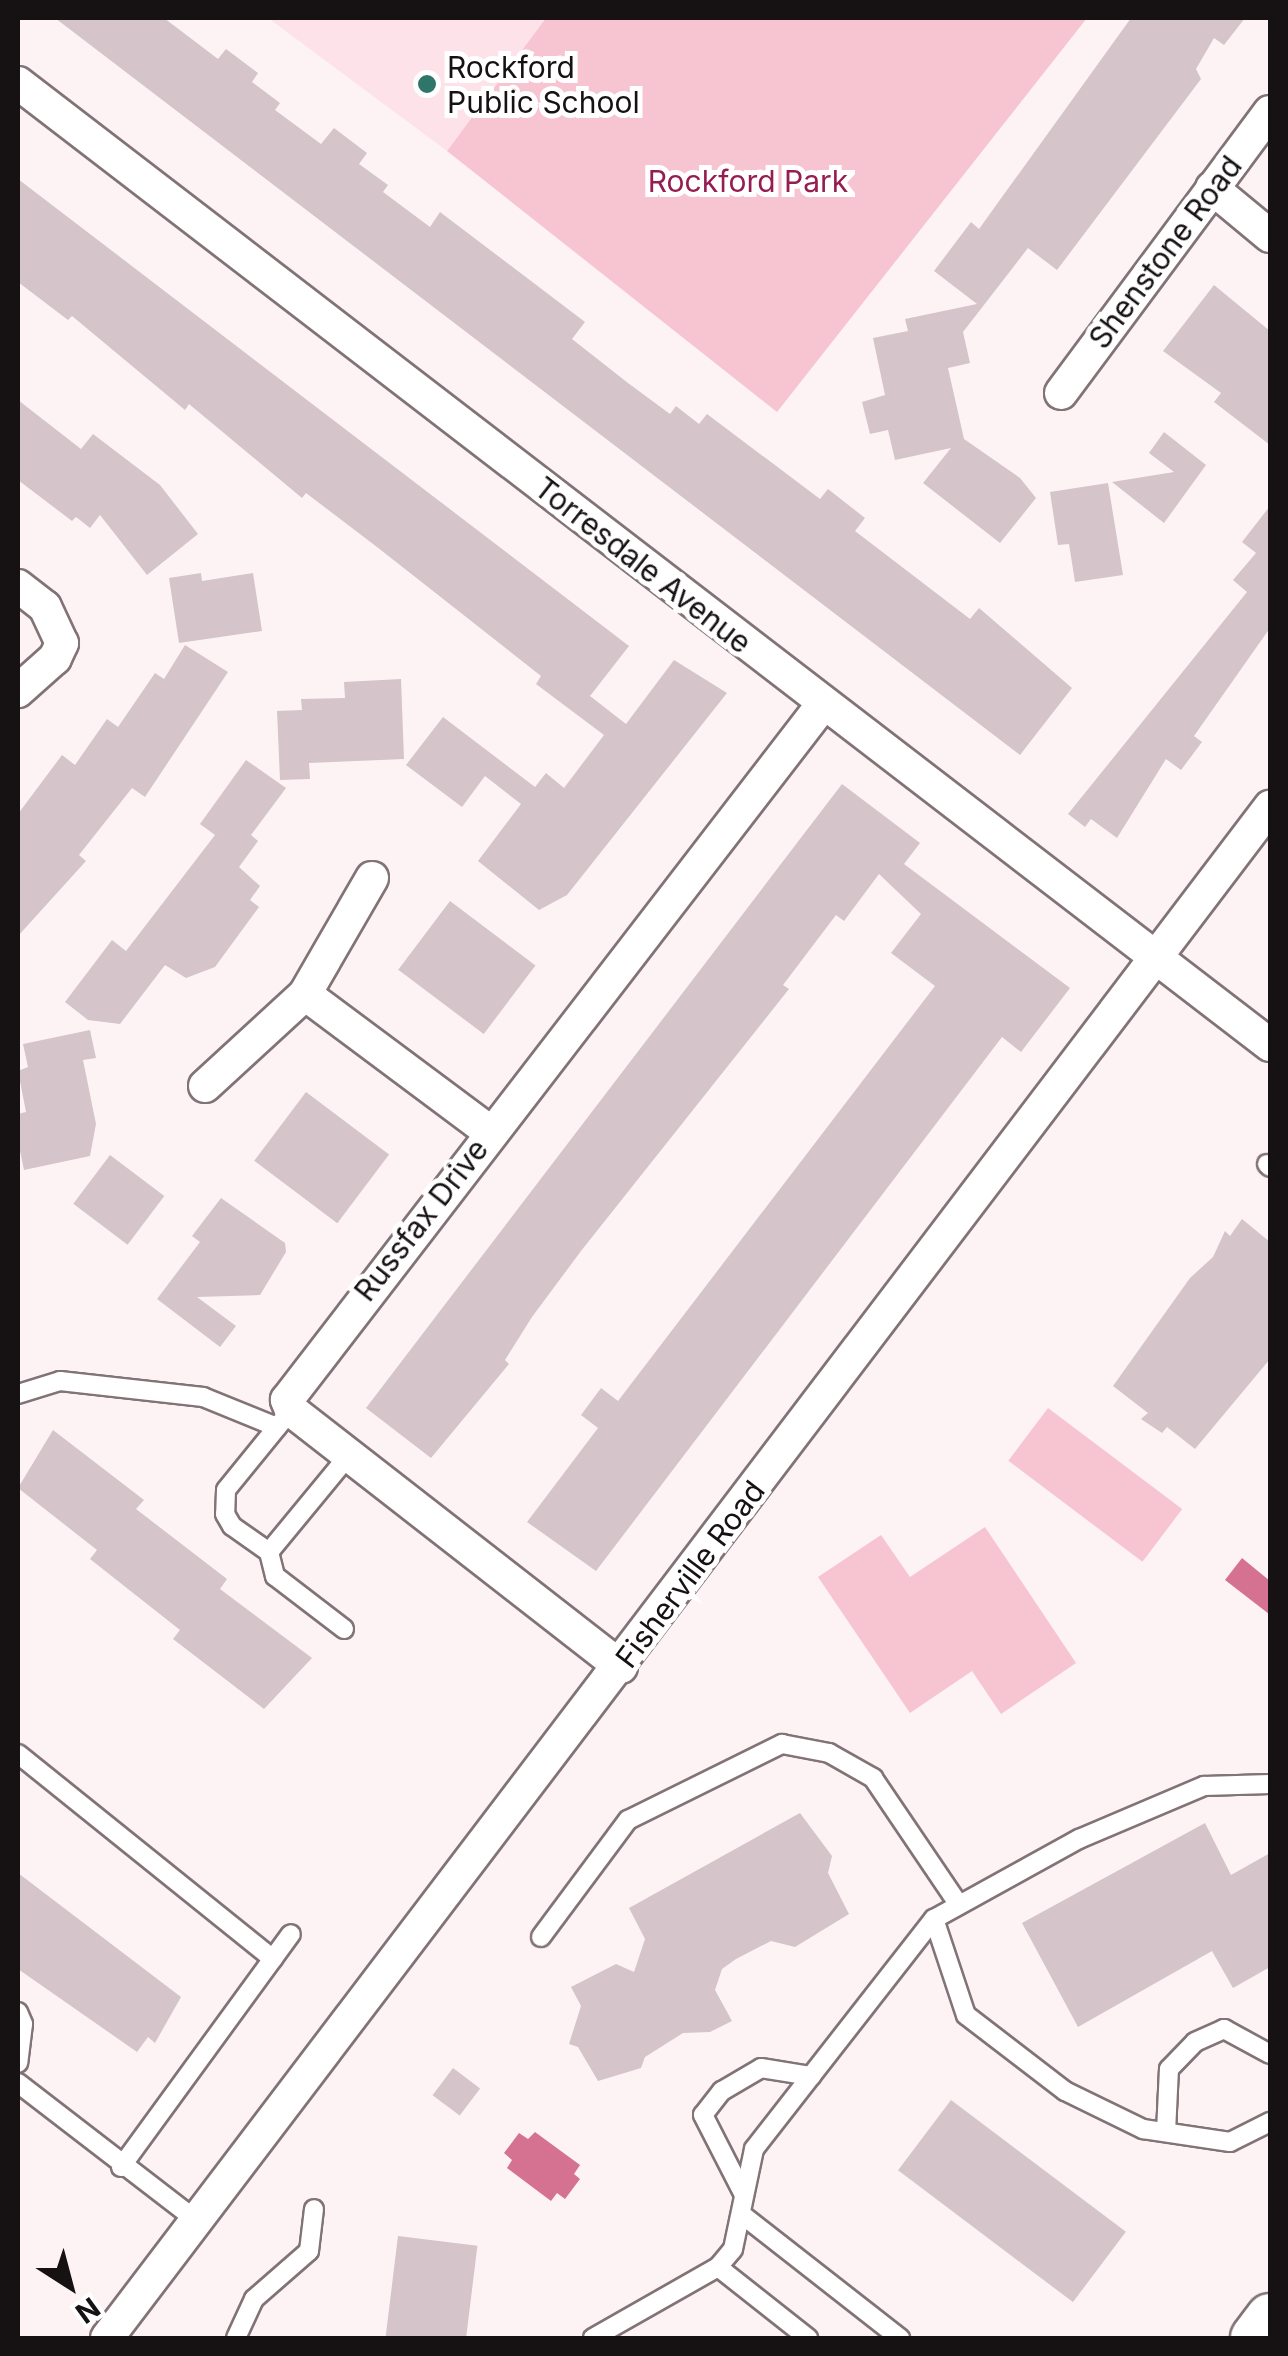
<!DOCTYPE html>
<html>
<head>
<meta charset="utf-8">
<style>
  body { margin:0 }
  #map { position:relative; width:1288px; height:2356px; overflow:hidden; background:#fdf3f5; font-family:Inter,sans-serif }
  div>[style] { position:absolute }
  .built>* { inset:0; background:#fde3e9 }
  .green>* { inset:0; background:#f7c4d2; transform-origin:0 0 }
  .water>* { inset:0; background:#d57292 }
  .building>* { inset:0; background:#d5c4c9; transform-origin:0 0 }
  .roads { filter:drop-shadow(2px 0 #827376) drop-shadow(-2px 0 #827376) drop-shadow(0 2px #827376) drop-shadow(0 -2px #827376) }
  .service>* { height:18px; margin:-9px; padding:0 9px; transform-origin:9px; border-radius:9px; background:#fff }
  .minor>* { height:32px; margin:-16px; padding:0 16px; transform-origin:16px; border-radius:16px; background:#fff }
  .secondary>* { height:48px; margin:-24px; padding:0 24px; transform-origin:24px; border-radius:24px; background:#fff }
  .dots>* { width:28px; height:28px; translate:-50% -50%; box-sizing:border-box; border:5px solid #fff; border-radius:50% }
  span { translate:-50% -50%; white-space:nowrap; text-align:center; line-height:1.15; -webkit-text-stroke:10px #fff; paint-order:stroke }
  .poi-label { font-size:30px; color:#161112 }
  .left { translate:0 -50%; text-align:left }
  .park-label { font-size:30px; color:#951d51 }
  .street-label { font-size:30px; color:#161112 }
  .frame { position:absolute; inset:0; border:20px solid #161112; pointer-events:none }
  .north { position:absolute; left:20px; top:2236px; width:100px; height:100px; -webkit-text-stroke:8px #fff; paint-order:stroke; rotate:144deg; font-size:28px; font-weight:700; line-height:40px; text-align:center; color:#161112 }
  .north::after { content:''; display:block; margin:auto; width:35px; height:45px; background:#161112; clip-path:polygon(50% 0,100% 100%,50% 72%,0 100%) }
</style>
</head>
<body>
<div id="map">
  <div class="built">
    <div style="clip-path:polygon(268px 18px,546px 18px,447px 151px)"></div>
  </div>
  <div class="green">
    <div style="clip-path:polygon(546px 18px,1087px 18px,777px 412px,447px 151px)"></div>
    <div style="left:1048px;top:1408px;width:168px;height:66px;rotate:37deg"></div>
    <div style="clip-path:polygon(985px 1527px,1076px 1663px,1001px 1714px,972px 1671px,910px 1713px,818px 1577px,881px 1535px,910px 1577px)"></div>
  </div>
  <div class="water">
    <div style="clip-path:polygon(1242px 1558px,1270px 1581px,1269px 1614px,1225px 1580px)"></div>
    <div style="clip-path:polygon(535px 2132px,580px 2165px,574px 2174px,580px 2179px,565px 2199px,557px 2193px,551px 2201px,507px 2168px,512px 2160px,504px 2153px,519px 2133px,528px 2139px)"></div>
  </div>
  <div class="building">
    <div style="clip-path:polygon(55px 18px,164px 18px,218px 59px,226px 49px,258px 73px,252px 82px,280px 103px,275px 110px,321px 144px,334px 128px,367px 153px,359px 164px,388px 185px,383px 192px,430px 227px,440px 212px,585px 322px,572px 339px,628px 383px,670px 414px,676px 406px,699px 424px,707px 414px,820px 499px,828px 489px,865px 518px,855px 531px,970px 619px,979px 608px,1072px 688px,1020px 755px)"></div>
    <div style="clip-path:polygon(1131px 18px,1245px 18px,1224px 45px,1214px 38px,1196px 69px,1201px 79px,1057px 270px,1028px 248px,963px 332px,970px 363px,948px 368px,964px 439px,1020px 478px,1036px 498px,1000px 543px,923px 483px,951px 448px,895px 460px,888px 430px,870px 434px,862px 402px,885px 395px,873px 338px,908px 331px,905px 319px,977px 304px,934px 271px,971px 222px,979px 229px)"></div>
    <div style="clip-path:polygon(18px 179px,629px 646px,590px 696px,626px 724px,674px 660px,727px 693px,567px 895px,539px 910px,478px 861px,521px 804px,485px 776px,462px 807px,406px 765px,443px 717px,535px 787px,546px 773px,564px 788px,604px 735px,536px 684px,541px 676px,377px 547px,306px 493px,302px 498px,189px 404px,185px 410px,72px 316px,68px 320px,18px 282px)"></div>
    <div style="clip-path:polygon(1214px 285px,1270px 331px,1270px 445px,1214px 402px,1221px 393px,1163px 351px)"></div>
    <div style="clip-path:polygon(18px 400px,81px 449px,93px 434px,160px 485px,198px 534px,147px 575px,100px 515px,90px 528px,76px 517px,72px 521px,18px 480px)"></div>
    <div style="clip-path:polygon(1164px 432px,1206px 465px,1164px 523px,1112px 482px,1174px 472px,1149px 453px)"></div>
    <div style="clip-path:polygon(1108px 483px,1123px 575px,1075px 582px,1069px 544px,1058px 545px,1050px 492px)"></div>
    <div style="clip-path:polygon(1270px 506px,1270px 628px,1194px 736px,1202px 742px,1181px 770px,1166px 759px,1117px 838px,1091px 819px,1085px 827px,1068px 814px,1247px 592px,1233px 580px,1256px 553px,1242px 542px)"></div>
    <div style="clip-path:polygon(201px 573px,202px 581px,253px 573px,262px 631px,179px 643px,169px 578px)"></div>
    <div style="clip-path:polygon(185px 645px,228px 672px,145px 797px,132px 788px,79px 855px,86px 861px,18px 936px,18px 814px,62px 755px,75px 765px,107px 719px,118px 727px,155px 673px,164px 679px)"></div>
    <div style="clip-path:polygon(401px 679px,404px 759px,309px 763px,310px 779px,280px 780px,277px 711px,302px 710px,301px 699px,345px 698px,344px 682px)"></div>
    <div style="clip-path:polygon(246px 760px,286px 788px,251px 835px,258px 841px,239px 867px,260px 886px,250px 900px,259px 907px,215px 967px,186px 978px,165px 965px,120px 1024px,88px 1020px,65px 1002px,112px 940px,126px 951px,215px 835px,200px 824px)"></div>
    <div style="clip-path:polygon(842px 784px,920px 843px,904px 864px,1070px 988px,1021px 1052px,1002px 1037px,596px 1571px,527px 1522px,598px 1428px,581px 1415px,601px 1388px,618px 1401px,935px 986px,891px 953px,921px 914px,879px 874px,844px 921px,836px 915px,783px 985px,789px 989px,581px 1251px,532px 1317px,505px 1360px,509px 1364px,431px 1458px,366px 1408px)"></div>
    <div style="left:450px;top:901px;width:107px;height:86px;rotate:37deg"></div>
    <div style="clip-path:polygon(90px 1030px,96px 1058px,83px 1060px,96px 1124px,90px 1156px,24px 1170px,18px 1141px,18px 1114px,26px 1112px,18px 1071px,28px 1067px,23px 1044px)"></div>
    <div style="left:306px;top:1092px;width:104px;height:86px;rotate:37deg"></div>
    <div style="left:110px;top:1155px;width:68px;height:61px;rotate:37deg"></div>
    <div style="clip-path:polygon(221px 1198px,285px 1243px,286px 1252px,260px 1295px,197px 1297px,236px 1326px,220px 1347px,157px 1299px,200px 1242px,192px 1236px)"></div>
    <div style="clip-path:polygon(1242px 1219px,1270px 1242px,1270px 1359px,1195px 1449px,1167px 1427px,1162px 1433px,1141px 1419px,1148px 1413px,1113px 1386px,1190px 1278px,1213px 1257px,1225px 1231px,1230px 1236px)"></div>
    <div style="clip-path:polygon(53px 1430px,144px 1500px,136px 1509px,227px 1579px,220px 1589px,312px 1658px,264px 1709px,173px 1639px,180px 1630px,90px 1559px,97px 1550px,18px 1488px)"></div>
    <div style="clip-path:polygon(800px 1813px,832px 1856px,828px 1873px,849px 1914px,795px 1947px,771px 1941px,736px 1959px,722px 1969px,715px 1990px,732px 2021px,710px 2032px,683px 2033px,645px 2057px,641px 2068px,598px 2081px,578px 2047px,569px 2044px,581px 2006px,571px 1987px,616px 1964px,634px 1972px,645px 1939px,629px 1908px)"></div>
    <div style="clip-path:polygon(1205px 1823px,1231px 1875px,1270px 1853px,1270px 1967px,1233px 1988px,1212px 1951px,1078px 2027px,1022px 1923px)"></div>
    <div style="clip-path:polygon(18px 1873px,181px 1997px,155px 2043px,148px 2037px,137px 2052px,18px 1969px)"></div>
    <div style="left:453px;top:2068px;width:34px;height:34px;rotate:37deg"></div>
    <div style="left:951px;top:2100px;width:219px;height:88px;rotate:37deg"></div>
    <div style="left:398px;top:2236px;width:80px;height:103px;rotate:7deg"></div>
  </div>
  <div class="roads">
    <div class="service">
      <div style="left:1267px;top:1164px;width:4px;rotate:45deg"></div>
      <div style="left:18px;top:1394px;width:44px;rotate:-17.2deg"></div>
      <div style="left:60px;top:1381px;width:144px;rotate:6.4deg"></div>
      <div style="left:203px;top:1397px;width:80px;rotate:22.1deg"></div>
      <div style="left:291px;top:1410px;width:103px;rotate:129.1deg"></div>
      <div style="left:226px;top:1490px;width:24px;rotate:92deg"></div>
      <div style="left:225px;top:1514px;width:14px;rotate:60deg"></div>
      <div style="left:232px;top:1526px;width:45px;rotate:35.1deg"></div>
      <div style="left:269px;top:1552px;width:126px;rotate:-50.5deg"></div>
      <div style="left:269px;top:1552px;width:25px;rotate:76deg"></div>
      <div style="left:275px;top:1576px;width:87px;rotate:37.5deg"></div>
      <div style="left:18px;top:1754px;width:327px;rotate:38.8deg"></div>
      <div style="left:934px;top:1919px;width:101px;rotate:71.6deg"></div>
      <div style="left:966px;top:2015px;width:125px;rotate:37.5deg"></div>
      <div style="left:1065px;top:2091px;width:87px;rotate:26deg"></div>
      <div style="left:1143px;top:2129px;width:88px;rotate:8.5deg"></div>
      <div style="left:1230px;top:2142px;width:45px;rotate:-26.6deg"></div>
      <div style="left:541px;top:1937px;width:146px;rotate:-53.4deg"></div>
      <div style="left:628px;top:1820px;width:172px;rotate:-26.3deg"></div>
      <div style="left:782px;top:1744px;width:48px;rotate:10.8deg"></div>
      <div style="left:829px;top:1753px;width:51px;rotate:29.6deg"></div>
      <div style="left:873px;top:1778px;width:153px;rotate:55.9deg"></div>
      <div style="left:18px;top:2012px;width:13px;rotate:67deg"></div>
      <div style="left:23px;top:2024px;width:39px;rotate:97deg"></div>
      <div style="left:18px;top:2083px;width:226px;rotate:37.6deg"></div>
      <div style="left:1166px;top:2132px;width:63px;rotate:-87.3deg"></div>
      <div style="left:1169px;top:2069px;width:37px;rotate:-46deg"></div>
      <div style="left:1195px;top:2042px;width:32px;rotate:-24deg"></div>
      <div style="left:1224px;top:2029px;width:52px;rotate:28.5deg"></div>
      <div style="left:121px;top:2167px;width:288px;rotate:-53.9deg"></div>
      <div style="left:744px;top:2195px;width:90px;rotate:-117.1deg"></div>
      <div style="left:703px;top:2115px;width:31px;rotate:-52deg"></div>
      <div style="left:722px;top:2091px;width:45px;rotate:-30.5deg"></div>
      <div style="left:761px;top:2068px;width:51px;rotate:9.1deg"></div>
      <div style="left:745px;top:2217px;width:197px;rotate:38deg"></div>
      <div style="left:718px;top:2267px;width:115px;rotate:38.3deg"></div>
      <div style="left:236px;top:2338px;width:43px;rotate:-65.2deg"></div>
      <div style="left:254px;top:2299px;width:73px;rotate:-41.1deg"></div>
      <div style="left:309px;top:2251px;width:42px;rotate:-83.2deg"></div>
      <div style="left:593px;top:2338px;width:144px;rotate:-29.6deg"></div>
      <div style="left:718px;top:2267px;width:23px;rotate:-50deg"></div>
      <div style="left:733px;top:2249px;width:102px;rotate:-78.1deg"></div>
      <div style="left:754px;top:2149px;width:292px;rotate:-52deg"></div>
      <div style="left:934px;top:1919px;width:166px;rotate:-28.9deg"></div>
      <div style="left:1079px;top:1839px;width:136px;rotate:-23deg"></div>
      <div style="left:1204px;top:1786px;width:66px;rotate:-1.7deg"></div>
    </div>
    <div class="minor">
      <div style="left:18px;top:83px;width:1579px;rotate:37.54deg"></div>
      <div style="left:1212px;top:188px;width:75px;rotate:39.6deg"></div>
      <div style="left:1061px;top:393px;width:350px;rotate:-53.4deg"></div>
      <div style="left:18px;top:586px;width:34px;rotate:38deg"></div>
      <div style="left:45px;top:607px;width:40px;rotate:65deg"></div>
      <div style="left:62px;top:643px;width:17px;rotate:115deg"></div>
      <div style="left:55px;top:658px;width:50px;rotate:138.3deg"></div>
      <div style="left:305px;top:994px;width:231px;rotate:36.7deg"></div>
      <div style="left:205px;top:1086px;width:136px;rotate:-42.6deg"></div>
      <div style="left:305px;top:994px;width:134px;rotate:-60deg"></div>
      <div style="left:621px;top:1667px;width:418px;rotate:-142.1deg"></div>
      <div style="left:291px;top:1410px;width:11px;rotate:-112deg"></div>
      <div style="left:287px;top:1400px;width:878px;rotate:-52.4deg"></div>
      <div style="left:107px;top:2338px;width:1923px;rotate:-52.78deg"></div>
    </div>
    <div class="secondary">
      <div style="left:1255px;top:2338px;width:25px;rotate:-53deg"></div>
    </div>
  </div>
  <div class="dots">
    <div style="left:427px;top:84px;background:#307569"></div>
  </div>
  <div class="poi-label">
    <span class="left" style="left:447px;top:84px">Rockford<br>Public School</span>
  </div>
  <div class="park-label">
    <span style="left:748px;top:181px">Rockford Park</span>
  </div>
  <div class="street-label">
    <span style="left:1165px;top:252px;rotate:-53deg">Shenstone Road</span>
    <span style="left:643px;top:565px;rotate:38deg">Torresdale Avenue</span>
    <span style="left:421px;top:1220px;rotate:-52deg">Russfax Drive</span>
    <span style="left:690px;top:1574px;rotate:-53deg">Fisherville Road</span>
  </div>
  <div class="frame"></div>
  <div class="north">N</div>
</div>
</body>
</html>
